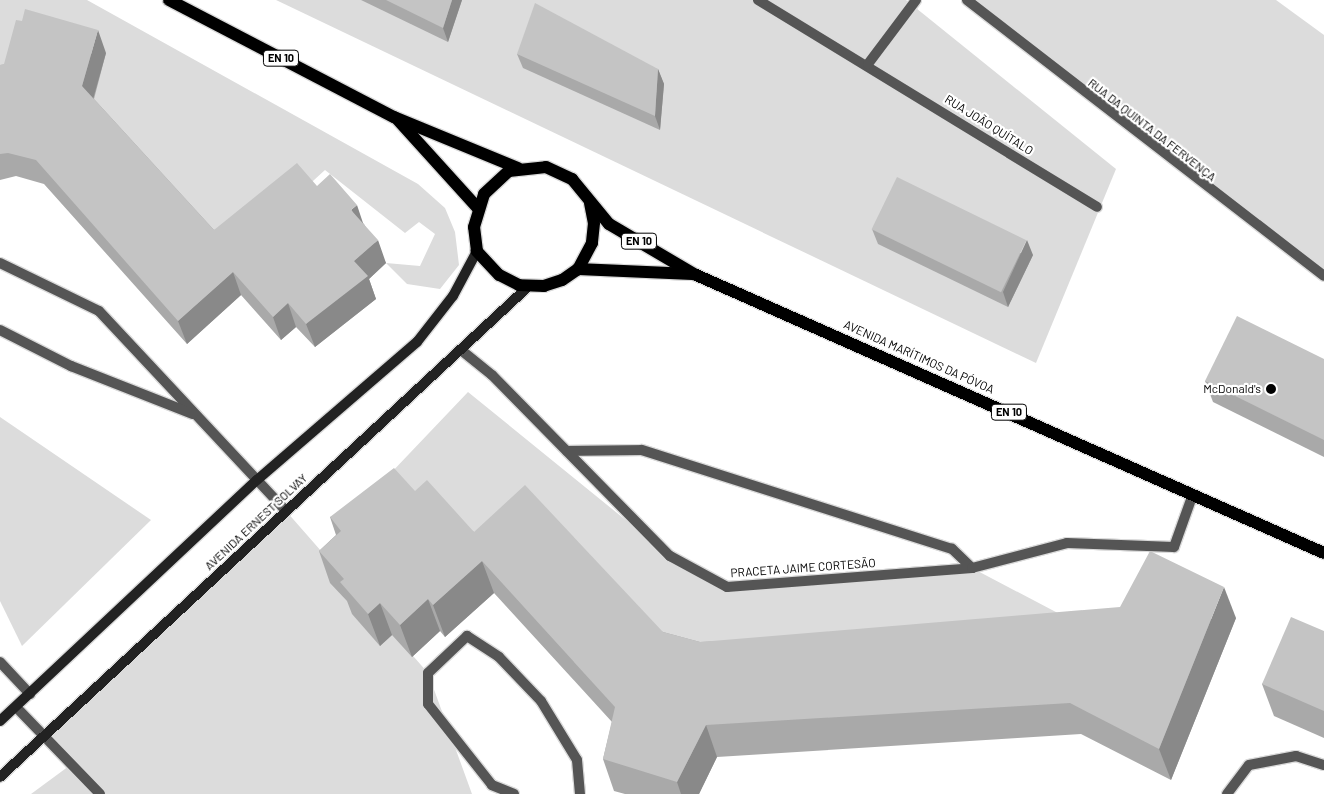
<!DOCTYPE html>
<html>
<head>
<meta charset="utf-8">
<style>
  body { margin:0 }
  #map { position:relative; width:1324px; height:794px; overflow:hidden; background:#fff; font-family:Barlow,sans-serif }
  div>[style] { position:absolute }
  .green>* { inset:0; background:#dcdcdc }
  .roads { filter:drop-shadow(1px 0 #dbdbdb) drop-shadow(-1px 0 #dbdbdb) drop-shadow(0 1px #dbdbdb) drop-shadow(0 -1px #dbdbdb) }
  .street>* { height:10px; margin:-5px; padding:0 5px; transform-origin:5px; border-radius:5px; background:#555 }
  .secondary>* { height:10px; margin:-5px; padding:0 5px; transform-origin:5px; border-radius:5px; background:#222 }
  .primary>* { height:12px; margin:-6px; padding:0 6px; transform-origin:6px; border-radius:6px; background:#000 }
  .wall>* { inset:0; background:#a9a9a9 }
  .shaded-wall>* { inset:0; background:#898989 }
  .building>* { inset:0; background:#c4c4c4; transform-origin:0 0 }
  .dots>* { width:14px; height:14px; translate:-50% -50%; box-sizing:border-box; border:2px solid #fff; border-radius:50% }
  span { translate:-50% -50%; white-space:nowrap; text-align:center; line-height:1.15; -webkit-text-stroke:4.5px #fff; paint-order:stroke }
  .shield-label span { padding:1px 4px; background:#fff; border:1px solid; border-radius:4px; -webkit-text-stroke-width:0 }
  .shield-label { font-size:11px; color:#000; font-weight:700 }
  .street-label { font-size:12px; color:#000 }
  .poi-label { font-size:12px; color:#000 }
  .right { translate:-100% -50%; text-align:right }
</style>
</head>
<body>
<div id="map">
  <div class="green">
    <div style="clip-path:polygon(0 0,87px 0,418px 184px,445px 208px,455px 232px,459px 265px,440px 289px,407px 284px,386px 263px,420px 266px,435px 234px,419px 222px,405px 233px,325px 170px,234px 253px,0 90px)"></div>
    <div style="clip-path:polygon(276px 0,906px 0,1116px 169px,1036px 363px)"></div>
    <div style="clip-path:polygon(967px 0,1276px 0,1324px 35px,1324px 276px)"></div>
    <div style="clip-path:polygon(468px 392px,670px 556px,727px 587px,972px 568px,1109px 640px,711px 674px,481px 568px,349px 517px)"></div>
    <div style="clip-path:polygon(0 417px,151px 520px,22px 646px,0 601px)"></div>
    <div style="clip-path:polygon(286px 511px,428px 673px,472px 794px,31px 794px,69px 766px,43px 737px)"></div>
  </div>
  <div class="roads">
    <div class="street">
      <div style="left:758px;top:0;width:397px;rotate:31.4deg"></div>
      <div style="left:967px;top:0;width:451px;rotate:37.7deg"></div>
      <div style="left:868px;top:64px;width:80px;rotate:-53.1deg"></div>
      <div style="left:0;top:263px;width:110px;rotate:25.9deg"></div>
      <div style="left:99px;top:311px;width:274px;rotate:46.9deg"></div>
      <div style="left:0;top:330px;width:80px;rotate:26.9deg"></div>
      <div style="left:71px;top:366px;width:131px;rotate:21.5deg"></div>
      <div style="left:461px;top:350px;width:40px;rotate:39deg"></div>
      <div style="left:492px;top:375px;width:254px;rotate:45.5deg"></div>
      <div style="left:670px;top:556px;width:65px;rotate:28.5deg"></div>
      <div style="left:727px;top:587px;width:246px;rotate:-4.4deg"></div>
      <div style="left:972px;top:568px;width:28px;rotate:-136deg"></div>
      <div style="left:952px;top:549px;width:326px;rotate:-162.3deg"></div>
      <div style="left:641px;top:450px;width:74px;rotate:179.2deg"></div>
      <div style="left:972px;top:568px;width:98px;rotate:-14.7deg"></div>
      <div style="left:1067px;top:543px;width:107px;rotate:2.1deg"></div>
      <div style="left:1174px;top:547px;width:56px;rotate:-70.3deg"></div>
      <div style="left:0;top:662px;width:44px;rotate:46.8deg"></div>
      <div style="left:16px;top:707px;width:121px;rotate:46deg"></div>
      <div style="left:514px;top:794px;width:24px;rotate:-158deg"></div>
      <div style="left:492px;top:785px;width:103px;rotate:-128.3deg"></div>
      <div style="left:428px;top:704px;width:31px;rotate:-90deg"></div>
      <div style="left:428px;top:673px;width:54px;rotate:-43.5deg"></div>
      <div style="left:467px;top:636px;width:38px;rotate:33deg"></div>
      <div style="left:499px;top:657px;width:61px;rotate:46.3deg"></div>
      <div style="left:541px;top:701px;width:69px;rotate:58.6deg"></div>
      <div style="left:577px;top:760px;width:34px;rotate:85deg"></div>
      <div style="left:1227px;top:794px;width:36px;rotate:-53deg"></div>
      <div style="left:1249px;top:765px;width:48px;rotate:-10.8deg"></div>
      <div style="left:1296px;top:756px;width:29px;rotate:18deg"></div>
    </div>
    <div class="secondary">
      <div style="left:0;top:721px;width:352px;rotate:-43.2deg"></div>
      <div style="left:257px;top:480px;width:211px;rotate:-40.8deg"></div>
      <div style="left:417px;top:342px;width:58px;rotate:-52deg"></div>
      <div style="left:453px;top:296px;width:51px;rotate:-61.9deg"></div>
      <div style="left:0;top:777px;width:722px;rotate:-42.87deg"></div>
    </div>
    <div class="primary">
      <div style="left:169px;top:0;width:254px;rotate:27.5deg"></div>
      <div style="left:394px;top:117px;width:134px;rotate:22.4deg"></div>
      <div style="left:398px;top:120px;width:118px;rotate:47.8deg"></div>
      <div style="left:590px;top:203px;width:20px;rotate:79deg"></div>
      <div style="left:594px;top:223px;width:20px;rotate:96deg"></div>
      <div style="left:592px;top:243px;width:30px;rotate:118deg"></div>
      <div style="left:578px;top:269px;width:19px;rotate:145deg"></div>
      <div style="left:562px;top:280px;width:19px;rotate:162deg"></div>
      <div style="left:544px;top:286px;width:25px;rotate:-178deg"></div>
      <div style="left:519px;top:285px;width:22px;rotate:-153deg"></div>
      <div style="left:499px;top:275px;width:33px;rotate:-133deg"></div>
      <div style="left:477px;top:251px;width:24px;rotate:-97deg"></div>
      <div style="left:474px;top:227px;width:34px;rotate:-73deg"></div>
      <div style="left:484px;top:194px;width:34px;rotate:-43deg"></div>
      <div style="left:509px;top:171px;width:37px;rotate:-6deg"></div>
      <div style="left:546px;top:167px;width:29px;rotate:25deg"></div>
      <div style="left:572px;top:179px;width:58px;rotate:50.6deg"></div>
      <div style="left:609px;top:224px;width:99px;rotate:30.5deg"></div>
      <div style="left:694px;top:274px;width:689px;rotate:23.89deg"></div>
      <div style="left:578px;top:269px;width:114px;rotate:2.5deg"></div>
    </div>
  </div>
  <div class="wall">
    <div style="clip-path:polygon(361px 0,462px 0,448px 42px)"></div>
    <div style="clip-path:polygon(106px 53px,94px 99px,214px 230px,317px 186px,364px 224px,386px 263px,369px 279px,376px 299px,315px 347px,296px 327px,281px 340px,241px 295px,187px 344px,44px 184px,16px 176px,0 180px,0 65px)"></div>
    <div style="clip-path:polygon(517px 54px,658px 69px,664px 84px,660px 130px,523px 68px)"></div>
    <div style="clip-path:polygon(872px 229px,1033px 255px,1008px 307px,878px 244px)"></div>
    <div style="clip-path:polygon(1324px 359px,1324px 457px,1213px 402px,1205px 381px)"></div>
    <div style="clip-path:polygon(415px 491px,474px 532px,663px 632px,700px 642px,1236px 618px,1171px 780px,1081px 734px,717px 757px,699px 794px,625px 794px,614px 791px,603px 759px,612px 722px,494px 593px,445px 637px,440px 631px,412px 657px,392px 635px,380px 646px,352px 614px,347px 601px,330px 583px,319px 551px,336px 535px,330px 517px)"></div>
    <div style="clip-path:polygon(1324px 631px,1324px 738px,1274px 716px,1262px 684px)"></div>
  </div>
  <div class="shaded-wall">
    <div style="clip-path:polygon(452px 0,462px 0,448px 42px,443px 28px)"></div>
    <div style="clip-path:polygon(98px 30px,106px 53px,90px 110px,82px 86px)"></div>
    <div style="clip-path:polygon(658px 69px,664px 84px,660px 130px,655px 116px)"></div>
    <div style="clip-path:polygon(357px 205px,365px 229px,351px 210px)"></div>
    <div style="clip-path:polygon(378px 240px,386px 263px,369px 279px,376px 299px,315px 347px,306px 324px,354px 261px)"></div>
    <div style="clip-path:polygon(1027px 240px,1033px 255px,1008px 307px,1003px 292px)"></div>
    <div style="clip-path:polygon(233px 272px,241px 295px,187px 344px,178px 321px)"></div>
    <div style="clip-path:polygon(288px 303px,296px 327px,281px 340px,273px 317px)"></div>
    <div style="clip-path:polygon(482px 561px,494px 593px,445px 637px,433px 605px)"></div>
    <div style="clip-path:polygon(1224px 587px,1236px 618px,1171px 780px,1159px 749px)"></div>
    <div style="clip-path:polygon(428px 599px,440px 631px,412px 657px,400px 625px)"></div>
    <div style="clip-path:polygon(380px 603px,392px 635px,380px 646px,368px 614px)"></div>
    <div style="clip-path:polygon(706px 725px,717px 757px,699px 794px,681px 794px,677px 782px)"></div>
  </div>
  <div class="building">
    <div style="clip-path:polygon(386px 0,452px 0,443px 28px)"></div>
    <div style="clip-path:polygon(535px 3px,658px 69px,655px 116px,517px 54px)"></div>
    <div style="clip-path:polygon(25px 9px,98px 30px,82px 86px,214px 230px,297px 163px,317px 186px,330px 174px,357px 205px,351px 210px,378px 240px,354px 261px,368px 276px,306px 324px,288px 303px,273px 317px,233px 272px,178px 321px,36px 160px,8px 153px,0 154px,0 65px,4px 64px,16px 20px,22px 21px)"></div>
    <div style="left:897px;top:177px;width:144px;height:58px;rotate:26deg"></div>
    <div style="clip-path:polygon(1237px 316px,1324px 359px,1324px 440px,1205px 381px)"></div>
    <div style="clip-path:polygon(394px 468px,415px 491px,427px 480px,474px 532px,525px 485px,663px 632px,700px 642px,1120px 607px,1150px 551px,1224px 587px,1159px 749px,1070px 703px,706px 725px,677px 782px,603px 759px,615px 707px,482px 561px,433px 605px,428px 599px,400px 625px,380px 603px,368px 614px,340px 582px,344px 579px,319px 551px,341px 531px,330px 517px)"></div>
    <div style="clip-path:polygon(1291px 617px,1324px 631px,1324px 711px,1262px 684px)"></div>
  </div>
  <div class="dots">
    <div style="left:1271px;top:389px;background:#000"></div>
  </div>
  <div class="shield-label">
    <span style="left:281px;top:58px">EN 10</span>
    <span style="left:639px;top:241px">EN 10</span>
    <span style="left:1009px;top:412px">EN 10</span>
  </div>
  <div class="street-label">
    <span style="left:989px;top:125px;rotate:32deg">RUA JOÃO QUÍTALO</span>
    <span style="left:1152px;top:130px;rotate:38deg">RUA DA QUINTA DA FERVENÇA</span>
    <span style="left:919px;top:357px;rotate:24deg">AVENIDA MARÍTIMOS DA PÓVOA</span>
    <span style="left:256px;top:522px;rotate:-43deg">AVENIDA ERNEST SOLVAY</span>
    <span style="left:803px;top:568px;rotate:-4deg">PRACETA JAIME CORTESÃO</span>
  </div>
  <div class="poi-label">
    <span class="right" style="left:1261px;top:389px">McDonald's</span>
  </div>
</div>
</body>
</html>
